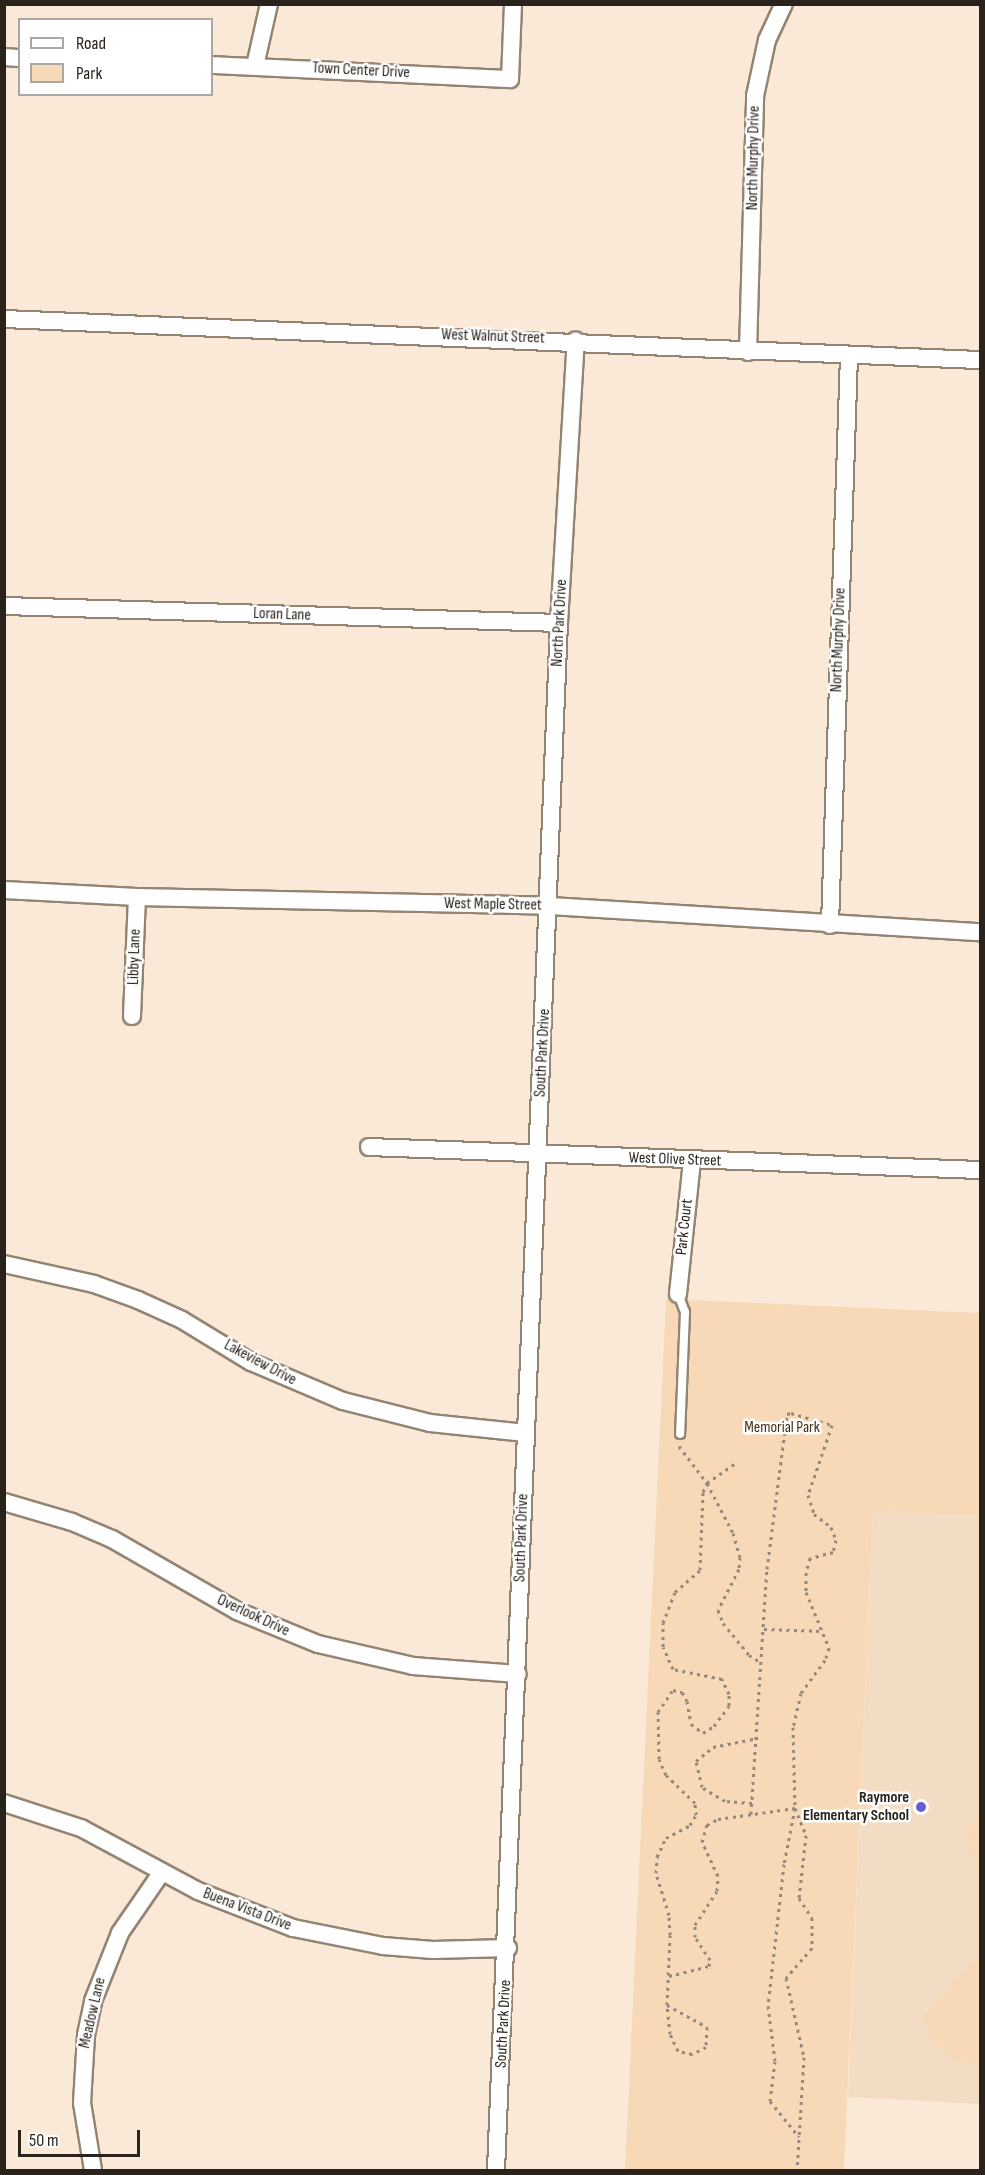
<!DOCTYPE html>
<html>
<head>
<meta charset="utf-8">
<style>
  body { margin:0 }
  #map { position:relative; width:985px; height:2175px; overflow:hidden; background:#fbe9d7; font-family:"Sofia Sans Condensed",sans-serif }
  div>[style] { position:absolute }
  .built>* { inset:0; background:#f3dcc4 }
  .green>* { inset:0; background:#f7d9b7 }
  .path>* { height:3px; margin-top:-1.5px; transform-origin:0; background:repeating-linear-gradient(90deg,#95887c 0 3px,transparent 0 7.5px) }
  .roads { filter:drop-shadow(2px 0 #938473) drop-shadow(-2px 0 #938473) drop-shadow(0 2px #938473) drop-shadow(0 -2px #938473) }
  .lane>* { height:8px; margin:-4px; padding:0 4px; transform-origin:4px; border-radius:4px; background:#fff }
  .street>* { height:16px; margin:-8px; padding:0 8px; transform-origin:8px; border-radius:8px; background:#fff }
  .dots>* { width:16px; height:16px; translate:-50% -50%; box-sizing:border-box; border:3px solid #fff; border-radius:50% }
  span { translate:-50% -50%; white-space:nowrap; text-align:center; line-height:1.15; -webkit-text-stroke:5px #fff; paint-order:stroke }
  .street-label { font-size:16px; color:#2a231c }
  .park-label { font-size:16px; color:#462f14 }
  .poi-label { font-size:16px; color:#2a231c; font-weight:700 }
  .right { translate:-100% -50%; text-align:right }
  .frame { position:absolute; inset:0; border:6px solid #2a231c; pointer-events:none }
  .legend { position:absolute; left:18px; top:18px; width:195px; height:78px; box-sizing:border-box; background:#fff; border:2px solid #aaa7a4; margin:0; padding:8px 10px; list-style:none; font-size:18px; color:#2a231c }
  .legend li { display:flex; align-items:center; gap:12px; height:30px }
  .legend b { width:30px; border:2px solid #aaa7a4 }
  .scale { position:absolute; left:18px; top:2130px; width:122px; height:27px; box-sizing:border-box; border:3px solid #2a231c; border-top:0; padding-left:8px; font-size:18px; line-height:21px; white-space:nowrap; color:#2a231c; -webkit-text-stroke:4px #fff; paint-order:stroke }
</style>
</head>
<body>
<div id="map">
  <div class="built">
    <div style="clip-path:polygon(873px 1511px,980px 1516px,980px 2104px,848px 2097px)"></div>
  </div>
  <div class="green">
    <div style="clip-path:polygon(666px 1299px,980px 1313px,980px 1516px,873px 1511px,844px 2170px,625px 2170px)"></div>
    <div style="clip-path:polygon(980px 1811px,980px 1875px,964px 1832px)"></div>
    <div style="clip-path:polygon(980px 1953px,980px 2066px,956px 2062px,933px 2043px,921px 2018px)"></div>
  </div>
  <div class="path">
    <div style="left:679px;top:1446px;width:46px;rotate:52.9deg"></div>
    <div style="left:707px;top:1483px;width:56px;rotate:62.5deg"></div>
    <div style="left:733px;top:1533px;width:25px;rotate:74deg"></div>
    <div style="left:740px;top:1557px;width:12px;rotate:95deg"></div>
    <div style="left:739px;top:1569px;width:46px;rotate:117.1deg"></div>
    <div style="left:718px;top:1610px;width:14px;rotate:69deg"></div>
    <div style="left:723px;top:1623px;width:41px;rotate:50.9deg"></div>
    <div style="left:749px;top:1655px;width:15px;rotate:32deg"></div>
    <div style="left:764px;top:1629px;width:59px;rotate:1.9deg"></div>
    <div style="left:752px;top:1803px;width:27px;rotate:-176deg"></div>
    <div style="left:725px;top:1801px;width:27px;rotate:-149deg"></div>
    <div style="left:702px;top:1787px;width:27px;rotate:-103deg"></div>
    <div style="left:696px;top:1761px;width:22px;rotate:-39deg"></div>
    <div style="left:713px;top:1747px;width:46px;rotate:-11.3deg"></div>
    <div style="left:751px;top:1814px;width:246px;rotate:-86.3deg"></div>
    <div style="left:767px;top:1569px;width:156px;rotate:-82.6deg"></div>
    <div style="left:787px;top:1414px;width:4px;rotate:-14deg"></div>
    <div style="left:791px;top:1413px;width:43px;rotate:16.3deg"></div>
    <div style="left:832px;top:1425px;width:74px;rotate:108.9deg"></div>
    <div style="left:808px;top:1495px;width:20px;rotate:72deg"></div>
    <div style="left:814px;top:1514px;width:21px;rotate:37deg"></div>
    <div style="left:831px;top:1527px;width:14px;rotate:69deg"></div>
    <div style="left:836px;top:1540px;width:12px;rotate:104deg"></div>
    <div style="left:833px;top:1552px;width:24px;rotate:165deg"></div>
    <div style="left:810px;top:1558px;width:16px;rotate:105deg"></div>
    <div style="left:806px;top:1573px;width:19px;rotate:90deg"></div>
    <div style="left:806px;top:1592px;width:61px;rotate:67.7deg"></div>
    <div style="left:829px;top:1648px;width:13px;rotate:108deg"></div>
    <div style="left:825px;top:1660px;width:41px;rotate:126deg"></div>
    <div style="left:801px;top:1693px;width:35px;rotate:103deg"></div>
    <div style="left:793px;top:1727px;width:81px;rotate:88.6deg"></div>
    <div style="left:795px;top:1808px;width:29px;rotate:68deg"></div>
    <div style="left:806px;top:1835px;width:63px;rotate:96.3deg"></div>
    <div style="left:799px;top:1898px;width:24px;rotate:57deg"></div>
    <div style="left:812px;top:1918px;width:30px;rotate:90deg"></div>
    <div style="left:812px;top:1948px;width:40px;rotate:131deg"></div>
    <div style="left:786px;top:1978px;width:81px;rotate:77.2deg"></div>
    <div style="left:804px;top:2057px;width:113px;rotate:93.5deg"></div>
    <div style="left:669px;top:1976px;width:41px;rotate:-14deg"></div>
    <div style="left:709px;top:1966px;width:6px;rotate:-81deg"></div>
    <div style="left:710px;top:1960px;width:27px;rotate:-123deg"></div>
    <div style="left:695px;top:1937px;width:12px;rotate:-90deg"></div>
    <div style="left:695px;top:1925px;width:40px;rotate:-57.1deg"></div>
    <div style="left:717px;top:1891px;width:15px;rotate:-86deg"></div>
    <div style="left:718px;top:1876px;width:38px;rotate:-115deg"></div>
    <div style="left:702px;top:1842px;width:18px;rotate:-74deg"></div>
    <div style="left:707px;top:1825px;width:13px;rotate:-29deg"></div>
    <div style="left:718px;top:1819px;width:78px;rotate:-8.1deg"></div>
    <div style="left:795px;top:1808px;width:57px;rotate:101.1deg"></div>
    <div style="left:784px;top:1864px;width:143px;rotate:96.4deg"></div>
    <div style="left:768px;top:2006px;width:55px;rotate:82.7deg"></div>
    <div style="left:775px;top:2061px;width:40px;rotate:97.1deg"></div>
    <div style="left:770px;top:2101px;width:46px;rotate:51.1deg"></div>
    <div style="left:667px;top:2005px;width:46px;rotate:28.8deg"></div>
    <div style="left:707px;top:2027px;width:20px;rotate:93deg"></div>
    <div style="left:706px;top:2047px;width:16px;rotate:153deg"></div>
    <div style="left:692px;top:2054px;width:14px;rotate:-168deg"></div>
    <div style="left:678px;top:2051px;width:19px;rotate:-115deg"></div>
    <div style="left:670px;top:2034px;width:29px;rotate:-96deg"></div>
    <div style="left:667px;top:2005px;width:70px;rotate:-87.5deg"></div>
    <div style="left:670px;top:1935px;width:20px;rotate:-93deg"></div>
    <div style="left:669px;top:1915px;width:44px;rotate:-107.2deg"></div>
    <div style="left:656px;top:1873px;width:16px;rotate:-86deg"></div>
    <div style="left:657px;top:1857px;width:21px;rotate:-65deg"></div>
    <div style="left:666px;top:1838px;width:27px;rotate:-28deg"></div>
    <div style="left:690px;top:1825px;width:12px;rotate:-59deg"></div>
    <div style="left:696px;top:1815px;width:12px;rotate:-95deg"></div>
    <div style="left:695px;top:1803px;width:40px;rotate:-136deg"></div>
    <div style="left:666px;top:1775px;width:17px;rotate:-114deg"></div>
    <div style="left:659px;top:1759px;width:47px;rotate:-91.2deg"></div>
    <div style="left:658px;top:1712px;width:27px;rotate:-56deg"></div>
    <div style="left:673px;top:1690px;width:9px;rotate:13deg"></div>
    <div style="left:682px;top:1692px;width:10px;rotate:61deg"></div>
    <div style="left:687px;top:1701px;width:23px;rotate:80deg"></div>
    <div style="left:691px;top:1724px;width:15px;rotate:37deg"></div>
    <div style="left:703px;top:1733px;width:13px;rotate:-32deg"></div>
    <div style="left:714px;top:1726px;width:25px;rotate:-53deg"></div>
    <div style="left:729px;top:1706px;width:12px;rotate:-90deg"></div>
    <div style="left:729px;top:1694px;width:17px;rotate:-115deg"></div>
    <div style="left:722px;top:1679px;width:50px;rotate:-168.5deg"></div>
    <div style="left:673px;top:1669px;width:24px;rotate:-114deg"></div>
    <div style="left:663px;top:1647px;width:24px;rotate:-90deg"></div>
    <div style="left:663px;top:1623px;width:33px;rotate:-69deg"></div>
    <div style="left:675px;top:1592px;width:33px;rotate:-41deg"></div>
    <div style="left:700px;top:1570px;width:78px;rotate:-87.8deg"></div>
    <div style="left:703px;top:1492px;width:10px;rotate:-66deg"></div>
    <div style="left:707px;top:1483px;width:37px;rotate:-35deg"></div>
  </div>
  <div class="roads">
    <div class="lane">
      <div style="left:678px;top:1294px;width:19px;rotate:69deg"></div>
      <div style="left:685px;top:1312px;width:122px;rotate:92.3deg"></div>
    </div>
    <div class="street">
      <div style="left:4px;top:57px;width:16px;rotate:4deg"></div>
      <div style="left:212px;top:65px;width:298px;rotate:2.7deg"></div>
      <div style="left:510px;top:79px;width:75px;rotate:-87.7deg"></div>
      <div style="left:255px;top:66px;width:64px;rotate:-77.3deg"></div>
      <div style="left:4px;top:319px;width:977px;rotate:2.41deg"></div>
      <div style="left:748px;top:352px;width:256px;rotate:-88.4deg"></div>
      <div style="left:755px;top:96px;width:57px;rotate:-77.9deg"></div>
      <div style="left:767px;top:40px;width:40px;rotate:-65deg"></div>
      <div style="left:4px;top:606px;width:555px;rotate:1.75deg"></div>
      <div style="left:4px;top:890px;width:133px;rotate:3deg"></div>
      <div style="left:137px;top:897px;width:413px;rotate:1.2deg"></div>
      <div style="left:550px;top:906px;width:431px;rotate:3.5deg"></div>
      <div style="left:830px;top:925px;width:569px;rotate:-88.09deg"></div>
      <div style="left:132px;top:1016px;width:119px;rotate:-87.6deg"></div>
      <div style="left:369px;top:1147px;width:611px;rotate:2.16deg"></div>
      <div style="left:4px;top:1264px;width:92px;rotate:12.5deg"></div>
      <div style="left:94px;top:1284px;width:47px;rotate:20deg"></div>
      <div style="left:138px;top:1300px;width:48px;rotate:24.4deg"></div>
      <div style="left:182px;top:1320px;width:81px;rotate:31.3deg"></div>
      <div style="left:251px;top:1362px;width:100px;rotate:23deg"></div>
      <div style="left:343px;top:1401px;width:90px;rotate:14.2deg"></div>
      <div style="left:430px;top:1423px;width:96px;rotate:6deg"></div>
      <div style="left:678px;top:1294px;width:135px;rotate:-84deg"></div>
      <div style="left:4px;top:1502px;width:71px;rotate:16.4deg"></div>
      <div style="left:72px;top:1522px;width:43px;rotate:23deg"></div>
      <div style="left:112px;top:1539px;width:144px;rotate:29.9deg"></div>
      <div style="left:237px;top:1611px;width:87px;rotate:22.2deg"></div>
      <div style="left:318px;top:1644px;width:98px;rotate:13deg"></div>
      <div style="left:413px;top:1666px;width:105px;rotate:4.4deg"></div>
      <div style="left:4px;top:1803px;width:81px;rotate:18deg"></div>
      <div style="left:81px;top:1828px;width:133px;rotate:28.3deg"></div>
      <div style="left:198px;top:1891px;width:102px;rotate:21.3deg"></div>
      <div style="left:293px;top:1928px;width:92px;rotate:11.3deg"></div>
      <div style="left:383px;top:1946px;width:50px;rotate:4.6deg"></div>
      <div style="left:433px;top:1950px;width:75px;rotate:-1.5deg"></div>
      <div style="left:93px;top:2170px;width:68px;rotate:-99.3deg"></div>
      <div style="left:82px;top:2103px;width:68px;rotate:-86.6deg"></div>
      <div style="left:86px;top:2035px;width:35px;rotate:-78deg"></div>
      <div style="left:93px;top:2001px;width:73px;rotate:-68.3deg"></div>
      <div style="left:120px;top:1933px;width:74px;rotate:-55.5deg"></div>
      <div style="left:496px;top:2170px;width:1548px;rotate:-87.67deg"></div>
      <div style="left:559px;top:623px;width:283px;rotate:-86.6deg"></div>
    </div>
  </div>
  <div class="dots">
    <div style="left:921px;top:1807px;background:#625dd5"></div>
  </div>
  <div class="street-label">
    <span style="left:361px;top:71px;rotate:3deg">Town Center Drive</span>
    <span style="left:754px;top:158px;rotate:-89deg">North Murphy Drive</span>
    <span style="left:493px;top:337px;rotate:2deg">West Walnut Street</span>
    <span style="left:282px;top:615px;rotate:2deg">Loran Lane</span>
    <span style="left:560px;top:623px;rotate:-87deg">North Park Drive</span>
    <span style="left:839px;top:640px;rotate:-88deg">North Murphy Drive</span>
    <span style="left:493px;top:905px;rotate:1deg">West Maple Street</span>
    <span style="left:135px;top:957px;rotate:-88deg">Libby Lane</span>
    <span style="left:543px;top:1053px;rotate:-87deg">South Park Drive</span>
    <span style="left:675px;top:1160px;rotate:2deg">West Olive Street</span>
    <span style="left:685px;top:1227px;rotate:-84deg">Park Court</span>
    <span style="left:260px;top:1363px;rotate:28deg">Lakeview Drive</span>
    <span style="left:522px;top:1538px;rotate:-88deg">South Park Drive</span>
    <span style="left:253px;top:1616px;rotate:25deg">Overlook Drive</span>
    <span style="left:247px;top:1910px;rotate:21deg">Buena Vista Drive</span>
    <span style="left:93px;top:2013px;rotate:-77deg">Meadow Lane</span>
    <span style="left:504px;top:2024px;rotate:-87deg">South Park Drive</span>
  </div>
  <div class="park-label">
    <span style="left:782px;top:1428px">Memorial Park</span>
  </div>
  <div class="poi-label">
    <span class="right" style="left:909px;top:1807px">Raymore<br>Elementary School</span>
  </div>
  <div class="frame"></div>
  <ul class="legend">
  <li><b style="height:8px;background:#fff"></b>Road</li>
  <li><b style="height:16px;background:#f7d9b7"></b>Park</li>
  </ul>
  <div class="scale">50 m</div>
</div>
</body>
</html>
